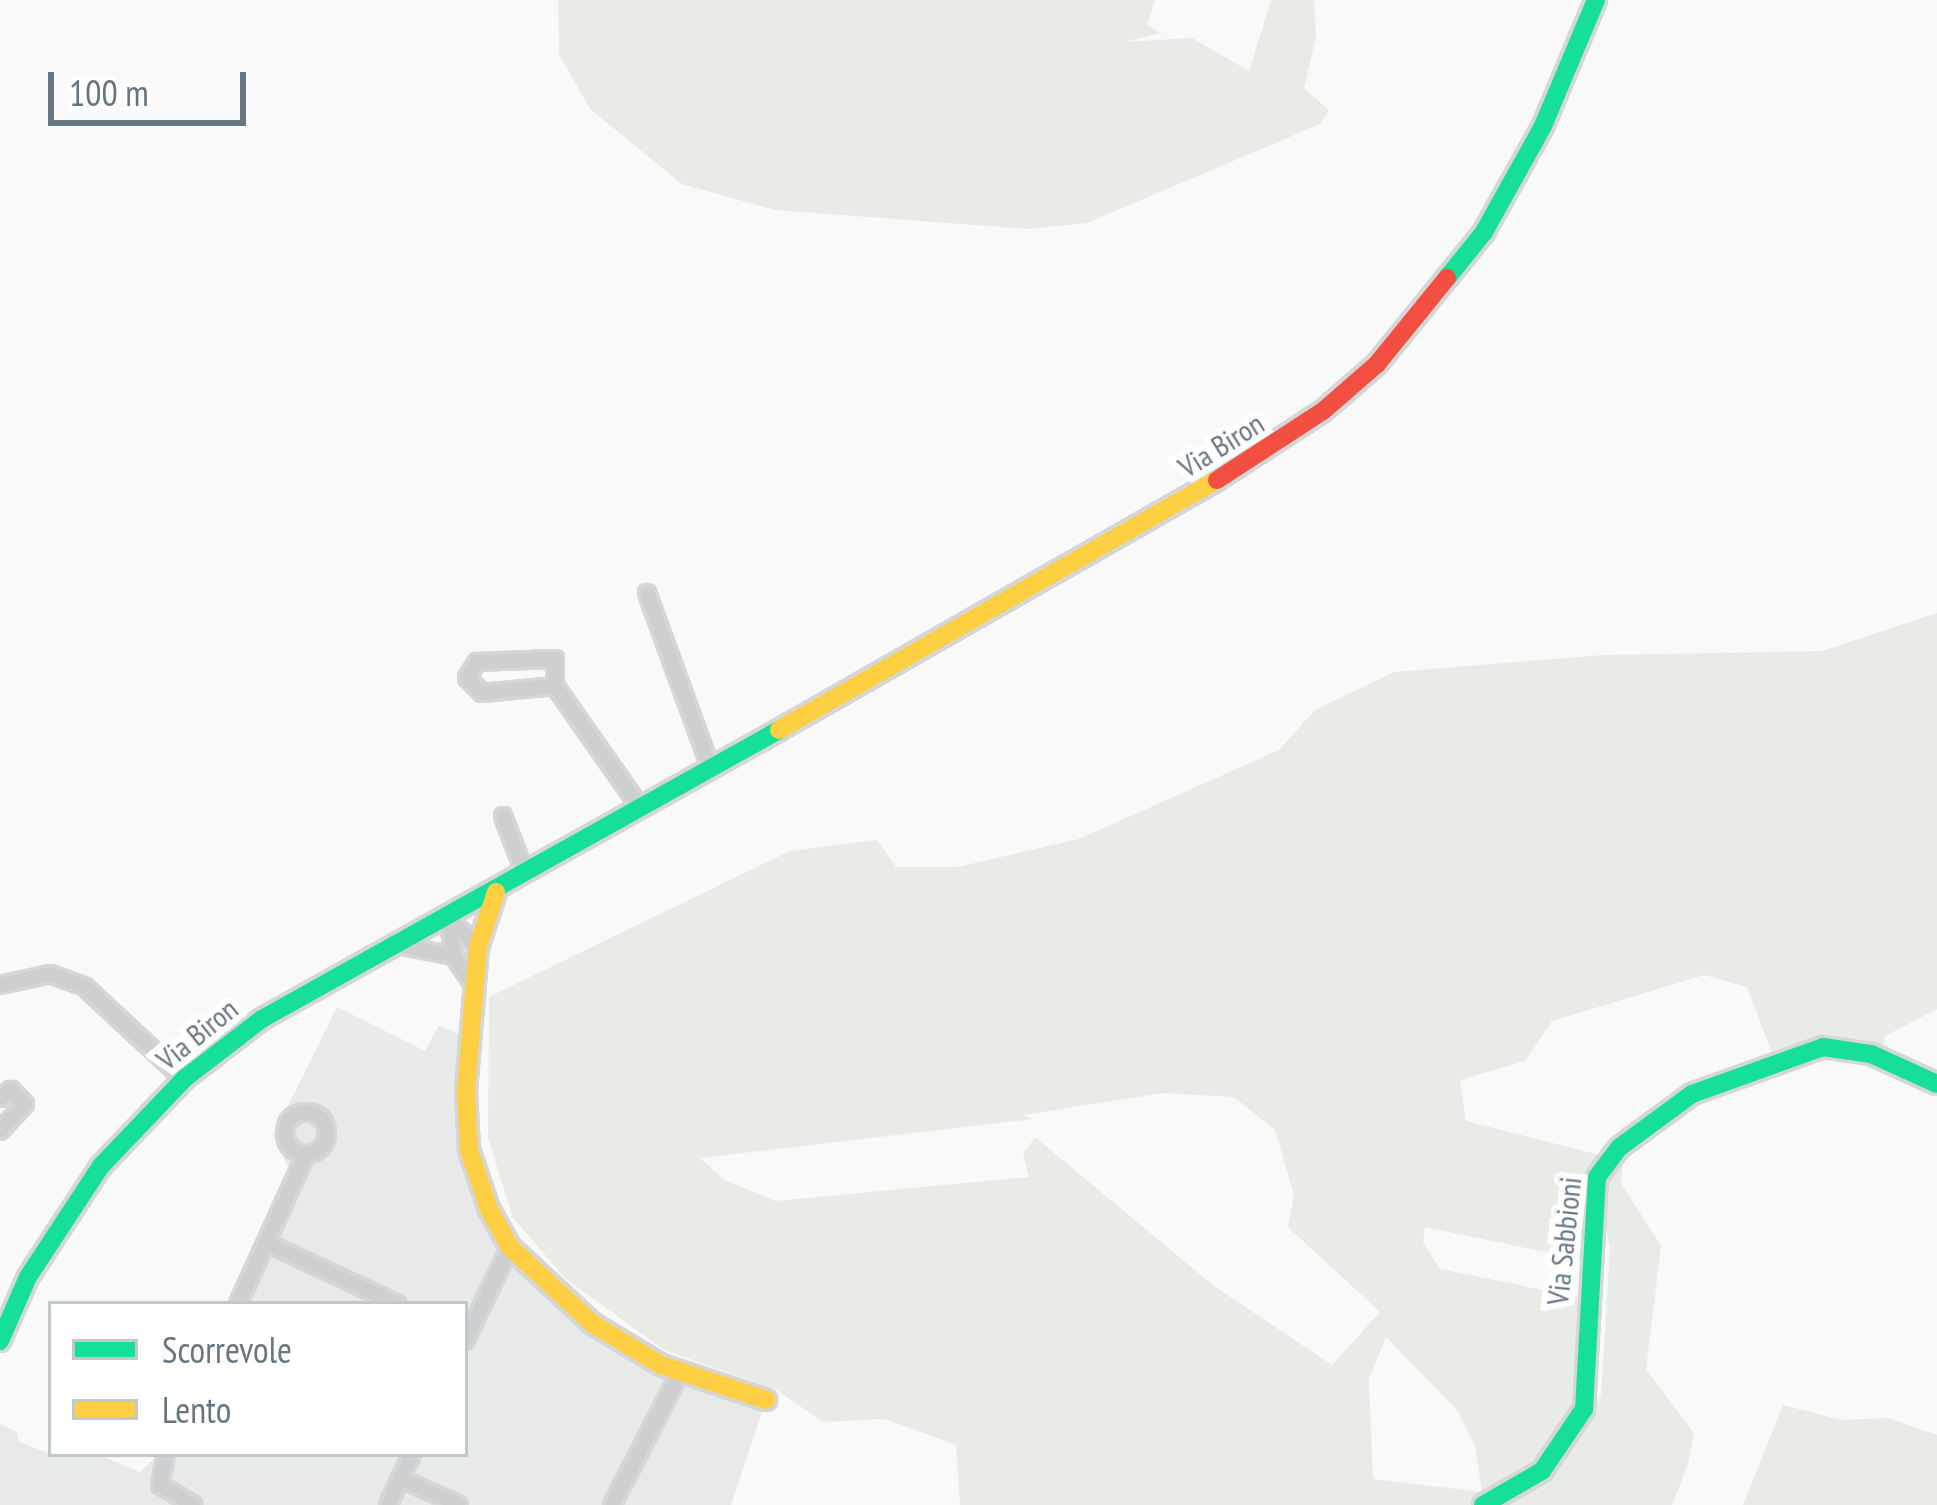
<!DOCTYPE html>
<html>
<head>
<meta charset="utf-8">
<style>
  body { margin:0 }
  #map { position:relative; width:1937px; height:1505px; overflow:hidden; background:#f9f9f9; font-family:"PT Sans Narrow",sans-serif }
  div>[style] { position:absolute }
  .built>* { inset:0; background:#e8e9e9 }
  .green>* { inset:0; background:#e8ebe6 }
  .roads { filter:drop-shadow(3px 0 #d5d6d7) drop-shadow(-3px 0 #d5d6d7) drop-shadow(0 3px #d5d6d7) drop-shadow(0 -3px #d5d6d7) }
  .street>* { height:14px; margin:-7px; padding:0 7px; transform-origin:7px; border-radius:7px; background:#cecfd0 }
  .street>.ring { margin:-7px; padding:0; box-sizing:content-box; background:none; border:14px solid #cecfd0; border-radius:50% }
  .fast>* { height:18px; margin:-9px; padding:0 9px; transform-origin:9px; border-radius:9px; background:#16e098 }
  .slow>* { height:18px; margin:-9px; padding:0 9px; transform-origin:9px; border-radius:9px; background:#ffcf43 }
  .jam>* { height:18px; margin:-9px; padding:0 9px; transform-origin:9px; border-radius:9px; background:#f24e42 }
  span { translate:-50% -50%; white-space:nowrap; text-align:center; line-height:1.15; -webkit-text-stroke:12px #fff; paint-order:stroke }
  .street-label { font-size:30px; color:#657683 }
  .legend { position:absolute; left:48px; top:1301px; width:420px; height:156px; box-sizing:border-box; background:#fff; border:3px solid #c1c8cd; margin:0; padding:15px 21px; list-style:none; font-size:36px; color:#657683 }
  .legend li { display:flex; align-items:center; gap:24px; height:60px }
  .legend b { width:60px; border:3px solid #c1c8cd }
  .scale { position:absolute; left:48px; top:72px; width:198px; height:54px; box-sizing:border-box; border:6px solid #657683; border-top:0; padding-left:15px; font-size:36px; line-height:42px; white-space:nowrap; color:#657683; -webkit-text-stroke:9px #fff; paint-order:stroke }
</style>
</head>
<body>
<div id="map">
  <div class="built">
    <div style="clip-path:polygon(337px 1007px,425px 1051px,439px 1025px,464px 1037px,467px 1124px,510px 1247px,636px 1353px,766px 1400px,731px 1505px,0 1505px,0 1424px,17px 1432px,19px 1442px,51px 1454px,96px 1454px,140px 1472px,159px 1454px,465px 1454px,465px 1304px,228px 1304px,289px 1169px,273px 1136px)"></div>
  </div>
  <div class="green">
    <div style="clip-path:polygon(558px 0,1155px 0,1147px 25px,1161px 33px,1124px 42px,1192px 38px,1249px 71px,1271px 0,1314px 0,1316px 36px,1304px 88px,1329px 110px,1320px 124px,1087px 223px,1028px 229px,775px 210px,682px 184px,590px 109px,559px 54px)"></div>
    <div style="clip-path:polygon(evenodd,1937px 613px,1937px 1009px,1885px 1036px,1883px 1051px,1773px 1056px,1747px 987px,1704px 975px,1552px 1021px,1525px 1061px,1460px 1080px,1466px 1121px,1600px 1155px,1590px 1188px,1589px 1261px,1425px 1227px,1423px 1242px,1440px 1269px,1582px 1298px,1579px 1406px,1538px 1465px,1483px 1492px,1477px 1505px,960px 1505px,956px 1445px,885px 1419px,823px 1422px,777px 1390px,664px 1350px,566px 1279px,513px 1218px,488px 1138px,489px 997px,790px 851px,877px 840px,896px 867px,958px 867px,1079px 839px,1279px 750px,1315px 710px,1394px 672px,1604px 655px,1822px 651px,1937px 613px,1163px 1093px,1234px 1097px,1275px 1130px,1294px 1195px,1288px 1227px,1380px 1312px,1332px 1365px,1214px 1286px,1035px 1137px,1023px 1154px,1029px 1177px,775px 1201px,723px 1179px,700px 1158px,1033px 1119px,1023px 1115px,1163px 1093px,1937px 613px,1386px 1337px,1457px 1410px,1475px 1446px,1482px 1492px,1373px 1479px,1369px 1379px,1386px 1337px)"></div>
    <div style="clip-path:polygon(1623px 1156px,1621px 1183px,1661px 1246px,1646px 1369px,1694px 1433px,1688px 1464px,1672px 1505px,1492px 1505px,1556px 1465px,1601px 1396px,1610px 1248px,1601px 1209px,1608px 1177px)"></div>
    <div style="clip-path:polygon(1783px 1405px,1841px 1420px,1888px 1418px,1937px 1435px,1937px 1505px,1743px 1505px)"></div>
  </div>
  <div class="roads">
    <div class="street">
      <div style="left:647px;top:593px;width:187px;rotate:70deg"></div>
      <div style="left:555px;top:686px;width:73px;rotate:174.5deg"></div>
      <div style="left:482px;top:693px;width:21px;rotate:-135deg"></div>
      <div style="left:467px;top:678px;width:19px;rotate:-58deg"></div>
      <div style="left:477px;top:662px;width:78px;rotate:-2.2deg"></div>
      <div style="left:555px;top:659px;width:27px;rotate:90deg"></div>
      <div style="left:555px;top:686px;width:150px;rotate:55deg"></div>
      <div style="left:503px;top:816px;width:61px;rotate:68.9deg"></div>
      <div style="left:448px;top:918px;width:42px;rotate:44deg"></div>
      <div style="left:448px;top:918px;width:38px;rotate:81deg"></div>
      <div style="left:397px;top:945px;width:58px;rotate:10.9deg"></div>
      <div style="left:454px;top:956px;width:34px;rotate:56deg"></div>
      <div style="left:0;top:985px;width:51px;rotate:-12.4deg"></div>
      <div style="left:50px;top:974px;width:37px;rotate:20deg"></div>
      <div style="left:85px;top:987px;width:135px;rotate:42.9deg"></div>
      <div style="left:0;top:1098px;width:14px;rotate:-36deg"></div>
      <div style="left:11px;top:1090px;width:20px;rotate:45deg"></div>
      <div style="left:25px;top:1104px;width:37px;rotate:133deg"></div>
      <div class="ring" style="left:285px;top:1112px;width:28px;height:28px"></div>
      <div style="left:267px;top:1243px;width:144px;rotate:25.1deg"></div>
      <div style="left:238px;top:1304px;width:165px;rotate:-65.6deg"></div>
      <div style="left:465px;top:1341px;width:104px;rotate:-64.4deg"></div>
      <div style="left:166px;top:1454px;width:32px;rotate:101deg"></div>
      <div style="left:160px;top:1485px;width:39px;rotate:31deg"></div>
      <div style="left:400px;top:1478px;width:65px;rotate:24.6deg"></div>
      <div style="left:388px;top:1505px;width:56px;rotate:-64.8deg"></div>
      <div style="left:612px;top:1505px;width:151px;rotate:-62.8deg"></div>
    </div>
    <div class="fast">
      <div style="left:1447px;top:278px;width:59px;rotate:-51.2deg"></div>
      <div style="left:1484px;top:232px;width:121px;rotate:-60.9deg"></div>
      <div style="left:1543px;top:126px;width:137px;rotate:-67.2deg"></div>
      <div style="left:0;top:1341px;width:70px;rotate:-66.4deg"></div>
      <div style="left:28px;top:1277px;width:133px;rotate:-56.7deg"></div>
      <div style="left:101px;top:1166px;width:120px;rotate:-46.3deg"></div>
      <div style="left:184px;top:1079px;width:98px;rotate:-37.6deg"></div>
      <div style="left:262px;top:1019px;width:592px;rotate:-29.2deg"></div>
      <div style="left:1483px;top:1505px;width:68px;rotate:-30deg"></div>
      <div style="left:1542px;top:1471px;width:75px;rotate:-55.9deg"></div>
      <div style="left:1584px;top:1409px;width:232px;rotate:-86.8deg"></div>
      <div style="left:1597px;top:1177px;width:38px;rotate:-53deg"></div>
      <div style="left:1620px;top:1147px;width:89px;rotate:-36.4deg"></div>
      <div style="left:1692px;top:1094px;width:139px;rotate:-19.7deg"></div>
      <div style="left:1823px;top:1047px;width:49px;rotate:8.3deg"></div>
      <div style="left:1871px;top:1054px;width:72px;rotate:24.4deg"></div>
    </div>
    <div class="slow">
      <div style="left:779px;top:730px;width:504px;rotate:-29.72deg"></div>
      <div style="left:496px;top:892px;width:58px;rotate:108.1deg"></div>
      <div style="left:478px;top:947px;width:144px;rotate:94.8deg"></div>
      <div style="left:466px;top:1091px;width:59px;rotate:87.1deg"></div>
      <div style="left:469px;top:1150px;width:62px;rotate:71.3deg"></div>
      <div style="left:489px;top:1209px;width:43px;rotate:61.1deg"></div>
      <div style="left:510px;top:1247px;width:113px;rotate:42.9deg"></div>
      <div style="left:593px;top:1324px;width:79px;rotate:31.1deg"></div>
      <div style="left:661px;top:1365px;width:111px;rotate:18.4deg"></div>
    </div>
    <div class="jam">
      <div style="left:1217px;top:480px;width:126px;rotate:-33.1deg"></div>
      <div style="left:1323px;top:411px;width:72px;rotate:-41deg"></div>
      <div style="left:1377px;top:364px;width:111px;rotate:-50.9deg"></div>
    </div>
  </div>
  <div class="street-label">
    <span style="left:1221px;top:445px;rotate:-32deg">Via Biron</span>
    <span style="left:197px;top:1034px;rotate:-39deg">Via Biron</span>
    <span style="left:1564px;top:1241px;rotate:-84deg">Via Sabbioni</span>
  </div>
  <ul class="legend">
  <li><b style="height:15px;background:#16e098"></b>Scorrevole</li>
  <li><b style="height:15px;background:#ffcf43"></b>Lento</li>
  </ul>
  <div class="scale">100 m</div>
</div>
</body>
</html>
